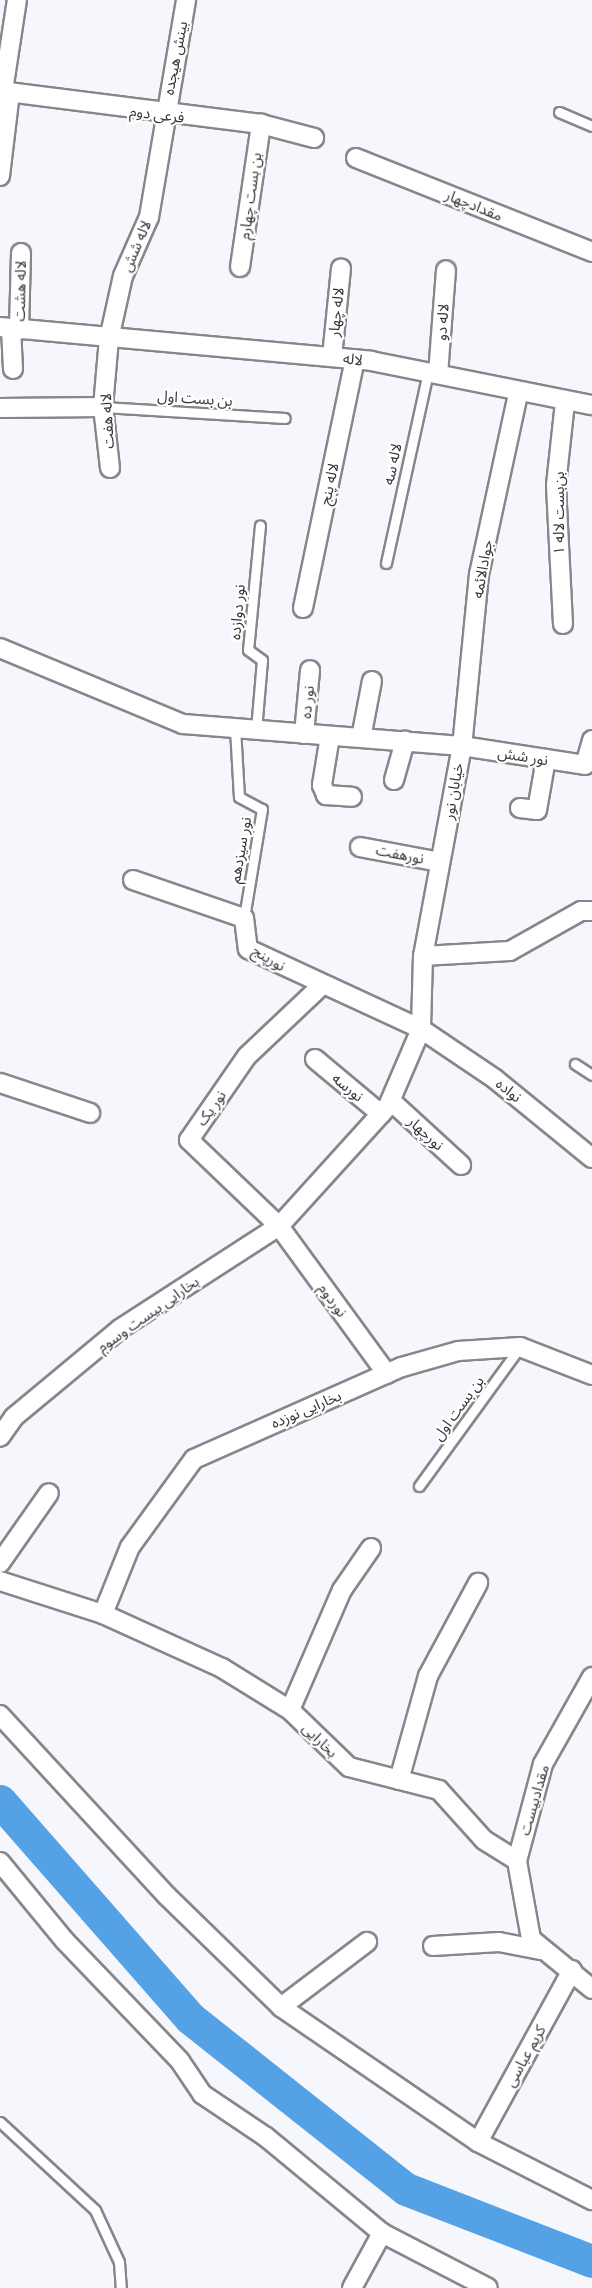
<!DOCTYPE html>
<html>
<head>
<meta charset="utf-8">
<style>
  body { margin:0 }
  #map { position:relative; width:592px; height:2288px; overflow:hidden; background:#f6f7fc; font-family:"Titillium Web","Noto Sans Arabic",sans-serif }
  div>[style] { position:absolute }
  .river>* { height:33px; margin:-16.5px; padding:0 16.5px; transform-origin:16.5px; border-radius:16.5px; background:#55a1e5 }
  .roads { filter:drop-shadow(2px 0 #86878c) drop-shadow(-2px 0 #86878c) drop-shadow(0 2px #86878c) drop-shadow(0 -2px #86878c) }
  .service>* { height:9px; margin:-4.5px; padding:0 4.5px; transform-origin:4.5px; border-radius:4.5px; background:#fff }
  .minor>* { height:18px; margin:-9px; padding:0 9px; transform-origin:9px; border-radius:9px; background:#fff }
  span { translate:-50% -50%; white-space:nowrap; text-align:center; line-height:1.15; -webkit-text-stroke:4.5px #fff; paint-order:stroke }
  .street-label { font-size:15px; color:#353537 }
</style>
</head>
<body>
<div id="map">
  <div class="river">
    <div style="left:0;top:1801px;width:288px;rotate:48.8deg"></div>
    <div style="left:190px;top:2018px;width:275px;rotate:38.4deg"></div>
    <div style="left:406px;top:2189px;width:199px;rotate:21.2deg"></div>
  </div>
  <div class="roads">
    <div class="service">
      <div style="left:559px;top:112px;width:36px;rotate:23deg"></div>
      <div style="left:103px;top:407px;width:182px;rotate:3.5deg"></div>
      <div style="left:386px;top:563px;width:196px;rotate:-77.6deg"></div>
      <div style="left:235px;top:728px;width:69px;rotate:86.7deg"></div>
      <div style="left:239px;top:797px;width:26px;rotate:28deg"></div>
      <div style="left:262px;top:809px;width:110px;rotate:99.4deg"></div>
      <div style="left:256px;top:730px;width:70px;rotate:-85.1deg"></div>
      <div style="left:262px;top:660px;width:17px;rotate:-144deg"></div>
      <div style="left:248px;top:650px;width:125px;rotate:-84.5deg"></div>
      <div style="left:575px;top:1064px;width:20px;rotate:33deg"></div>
      <div style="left:419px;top:1486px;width:172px;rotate:-54deg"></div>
      <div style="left:0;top:2122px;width:129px;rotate:42.8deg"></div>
      <div style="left:95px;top:2210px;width:57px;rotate:65.2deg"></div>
      <div style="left:119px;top:2262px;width:26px;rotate:86deg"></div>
    </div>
    <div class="minor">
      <div style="left:0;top:91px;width:263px;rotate:7.2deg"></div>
      <div style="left:261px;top:124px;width:55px;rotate:14.8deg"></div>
      <div style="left:3px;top:91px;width:92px;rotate:-81.3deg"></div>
      <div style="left:356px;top:158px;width:254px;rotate:21.7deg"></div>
      <div style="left:0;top:176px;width:85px;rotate:-83.2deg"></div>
      <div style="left:240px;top:267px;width:145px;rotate:-81.6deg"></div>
      <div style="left:0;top:327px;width:373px;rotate:5.2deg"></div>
      <div style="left:371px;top:361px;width:225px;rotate:11.3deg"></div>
      <div style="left:11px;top:328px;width:41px;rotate:87.2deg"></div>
      <div style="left:19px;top:330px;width:77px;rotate:-88.5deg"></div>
      <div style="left:332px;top:357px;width:89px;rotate:-84.2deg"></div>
      <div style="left:438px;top:374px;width:104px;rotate:-85.6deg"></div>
      <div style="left:518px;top:394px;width:184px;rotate:102.2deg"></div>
      <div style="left:479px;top:574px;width:173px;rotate:95.6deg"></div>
      <div style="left:462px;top:746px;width:124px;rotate:8.8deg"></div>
      <div style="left:585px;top:765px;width:26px;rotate:-74deg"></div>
      <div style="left:0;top:408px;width:103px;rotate:-0.6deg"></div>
      <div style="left:110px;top:468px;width:61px;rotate:-96.5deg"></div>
      <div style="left:103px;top:407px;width:68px;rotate:-85deg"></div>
      <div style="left:109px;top:339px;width:65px;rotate:-77.5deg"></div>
      <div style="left:123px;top:276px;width:64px;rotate:-66.2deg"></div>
      <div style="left:149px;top:217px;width:220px;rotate:-80.3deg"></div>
      <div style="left:303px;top:608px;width:254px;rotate:-78.2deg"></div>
      <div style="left:563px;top:624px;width:139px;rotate:-92.9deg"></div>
      <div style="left:556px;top:485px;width:83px;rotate:-83.8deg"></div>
      <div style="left:0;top:648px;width:198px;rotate:22.6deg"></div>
      <div style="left:183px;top:724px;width:280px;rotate:4.5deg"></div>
      <div style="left:462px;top:746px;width:214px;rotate:100.5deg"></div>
      <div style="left:423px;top:956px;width:73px;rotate:91.6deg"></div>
      <div style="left:421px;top:1029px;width:84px;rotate:113.2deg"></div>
      <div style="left:388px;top:1106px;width:162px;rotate:132.2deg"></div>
      <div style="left:279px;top:1226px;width:189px;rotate:147.1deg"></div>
      <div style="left:120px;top:1329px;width:138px;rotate:140.3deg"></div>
      <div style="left:14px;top:1417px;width:24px;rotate:125deg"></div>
      <div style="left:304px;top:734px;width:64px;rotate:-84.6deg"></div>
      <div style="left:330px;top:736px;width:50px;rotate:99.3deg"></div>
      <div style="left:322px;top:785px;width:11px;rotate:68deg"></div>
      <div style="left:326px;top:795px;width:26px;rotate:4deg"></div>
      <div style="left:361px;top:738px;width:58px;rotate:-79.1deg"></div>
      <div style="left:394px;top:780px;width:41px;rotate:-74.2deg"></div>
      <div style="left:520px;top:808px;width:17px;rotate:7deg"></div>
      <div style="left:537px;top:810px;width:52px;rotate:-80deg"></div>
      <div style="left:360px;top:847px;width:81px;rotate:10.6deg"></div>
      <div style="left:133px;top:880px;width:117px;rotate:18.9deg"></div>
      <div style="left:244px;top:918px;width:31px;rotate:83deg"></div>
      <div style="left:248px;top:949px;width:191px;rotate:24.8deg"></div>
      <div style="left:421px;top:1029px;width:89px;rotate:34deg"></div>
      <div style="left:495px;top:1079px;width:125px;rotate:39.2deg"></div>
      <div style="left:423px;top:956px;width:87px;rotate:-3.3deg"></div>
      <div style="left:510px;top:951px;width:81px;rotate:-29.4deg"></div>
      <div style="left:581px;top:911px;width:11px"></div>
      <div style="left:320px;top:987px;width:100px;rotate:136.6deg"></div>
      <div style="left:247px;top:1056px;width:102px;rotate:124.6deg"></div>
      <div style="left:189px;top:1140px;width:124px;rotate:43.7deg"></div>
      <div style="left:279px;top:1226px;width:183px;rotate:53.9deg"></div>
      <div style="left:315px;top:1059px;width:86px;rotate:39.8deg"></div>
      <div style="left:0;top:1083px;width:95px;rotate:18.4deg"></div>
      <div style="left:391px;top:1101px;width:95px;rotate:42.4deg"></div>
      <div style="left:0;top:1563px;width:85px;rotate:-55deg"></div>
      <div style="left:0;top:1581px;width:108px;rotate:17.8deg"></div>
      <div style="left:103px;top:1614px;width:131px;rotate:24.4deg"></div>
      <div style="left:222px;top:1668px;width:80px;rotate:31.7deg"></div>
      <div style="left:290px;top:1710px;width:82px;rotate:44deg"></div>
      <div style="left:349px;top:1767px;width:93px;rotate:14.3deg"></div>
      <div style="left:439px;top:1790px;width:67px;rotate:48deg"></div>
      <div style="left:484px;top:1840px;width:39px;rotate:32deg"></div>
      <div style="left:517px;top:1861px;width:79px;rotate:79.8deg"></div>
      <div style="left:531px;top:1939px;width:79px;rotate:39.3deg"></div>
      <div style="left:103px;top:1614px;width:72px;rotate:-68.1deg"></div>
      <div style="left:130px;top:1547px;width:109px;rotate:-54deg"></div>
      <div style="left:194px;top:1459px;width:227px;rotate:-23.9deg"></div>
      <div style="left:402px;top:1367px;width:58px;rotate:-15.9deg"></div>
      <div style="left:458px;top:1351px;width:62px;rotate:-3.7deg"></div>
      <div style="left:520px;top:1347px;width:77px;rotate:21.3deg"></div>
      <div style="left:290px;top:1710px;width:131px;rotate:-66.6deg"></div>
      <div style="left:342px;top:1590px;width:51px;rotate:-55.4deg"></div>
      <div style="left:0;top:1715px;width:246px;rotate:47.3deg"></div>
      <div style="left:167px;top:1896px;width:159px;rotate:44.2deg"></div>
      <div style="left:281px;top:2007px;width:239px;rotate:34.4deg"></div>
      <div style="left:478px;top:2142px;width:128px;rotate:27deg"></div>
      <div style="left:399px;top:1780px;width:108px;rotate:-74.4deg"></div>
      <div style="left:428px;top:1676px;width:106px;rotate:-61.7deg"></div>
      <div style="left:517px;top:1861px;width:100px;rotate:-75deg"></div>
      <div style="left:543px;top:1764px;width:100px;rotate:-60.6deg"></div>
      <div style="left:0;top:1862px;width:102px;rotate:50.6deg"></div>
      <div style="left:65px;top:1941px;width:166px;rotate:46.2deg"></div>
      <div style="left:180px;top:2061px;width:40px;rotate:56deg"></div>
      <div style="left:202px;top:2094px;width:77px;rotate:33.9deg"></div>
      <div style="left:266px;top:2137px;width:151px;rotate:39.6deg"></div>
      <div style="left:382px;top:2233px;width:119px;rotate:27.4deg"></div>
      <div style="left:433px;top:1946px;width:66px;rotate:-3.5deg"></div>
      <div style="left:499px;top:1942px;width:42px;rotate:11deg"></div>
      <div style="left:281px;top:2007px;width:108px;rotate:-37.1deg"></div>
      <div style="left:478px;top:2142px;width:196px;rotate:-61.3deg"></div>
      <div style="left:352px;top:2288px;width:63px;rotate:-61.4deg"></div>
    </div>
  </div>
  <div class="street-label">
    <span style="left:175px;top:58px;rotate:-79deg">بینش هیجده</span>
    <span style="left:157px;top:114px;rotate:7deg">فرعی دوم</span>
    <span style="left:250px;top:196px;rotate:-82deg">بن بست چهارم</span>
    <span style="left:474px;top:205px;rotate:22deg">مقدادچهار</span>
    <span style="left:136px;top:246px;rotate:-67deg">لاله شش</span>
    <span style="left:20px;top:291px;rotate:-89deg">لاله هشت</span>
    <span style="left:336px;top:312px;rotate:-84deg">لاله چهار</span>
    <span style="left:442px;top:322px;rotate:-86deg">لاله دو</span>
    <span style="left:353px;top:359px;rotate:7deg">لاله</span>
    <span style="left:195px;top:398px;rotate:4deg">بن بست اول</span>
    <span style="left:107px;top:421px;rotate:-93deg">لاله هفت</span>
    <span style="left:392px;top:464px;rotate:-78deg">لاله سه</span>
    <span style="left:329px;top:484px;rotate:-78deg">لاله پنج</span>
    <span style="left:559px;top:513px;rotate:-90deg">بن‌بست لاله ۱</span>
    <span style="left:482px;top:569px;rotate:-80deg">جوادالائمه</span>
    <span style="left:237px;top:612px;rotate:-85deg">نور دوازده</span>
    <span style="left:307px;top:702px;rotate:-84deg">نور ده</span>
    <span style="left:523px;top:756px;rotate:9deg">نور شش</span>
    <span style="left:453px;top:791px;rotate:-80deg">خیابان نور</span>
    <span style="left:240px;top:850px;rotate:-80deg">نور سیزدهم</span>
    <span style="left:400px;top:854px;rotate:11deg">نورهفت</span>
    <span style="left:269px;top:958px;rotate:31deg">نورپنج</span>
    <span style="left:348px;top:1087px;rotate:39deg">نورسه</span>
    <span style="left:509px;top:1090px;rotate:39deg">نواده</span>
    <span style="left:211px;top:1108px;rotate:-55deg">نور یک</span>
    <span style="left:426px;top:1133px;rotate:42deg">نورچهار</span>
    <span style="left:333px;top:1300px;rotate:54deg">نوردوم</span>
    <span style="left:148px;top:1314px;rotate:-35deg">بخارایی بیست وسوم</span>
    <span style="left:458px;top:1408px;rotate:-54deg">بن بست اول</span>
    <span style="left:306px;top:1409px;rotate:-23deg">بخارایی نوزده</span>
    <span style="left:320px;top:1740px;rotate:44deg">بخارایی</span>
    <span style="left:534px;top:1800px;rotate:-74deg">مقدادبیست</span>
    <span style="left:525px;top:2056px;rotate:-61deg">کریم عباسی</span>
  </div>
</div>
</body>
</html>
